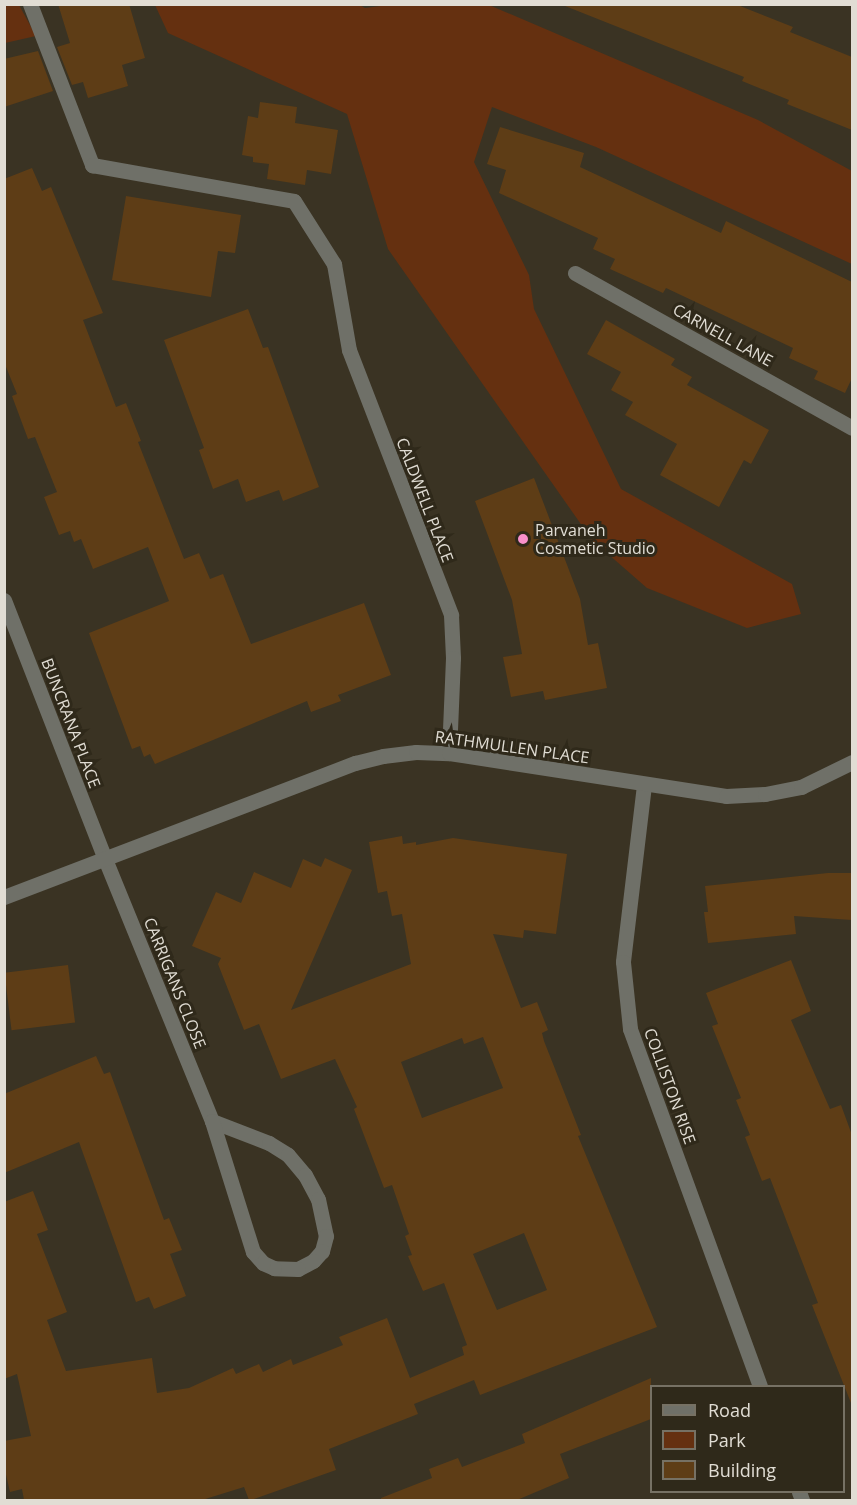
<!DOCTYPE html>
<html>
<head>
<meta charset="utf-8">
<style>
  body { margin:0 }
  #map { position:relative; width:857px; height:1505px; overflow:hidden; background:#3a3323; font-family:"Open Sans",sans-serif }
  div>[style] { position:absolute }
  .green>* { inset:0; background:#653010 }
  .building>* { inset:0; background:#5e3d16; transform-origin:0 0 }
  .minor>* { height:15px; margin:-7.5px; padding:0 7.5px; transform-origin:7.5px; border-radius:7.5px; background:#6f7068 }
  .dots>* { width:16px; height:16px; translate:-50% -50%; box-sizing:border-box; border:3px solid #2f291a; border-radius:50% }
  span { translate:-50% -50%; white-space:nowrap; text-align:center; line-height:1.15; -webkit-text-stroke:6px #2f291a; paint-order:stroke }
  .street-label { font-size:16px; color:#e1ddd4 }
  .poi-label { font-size:16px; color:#e1ddd4 }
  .left { translate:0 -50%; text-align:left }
  .frame { position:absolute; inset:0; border:6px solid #e1ddd4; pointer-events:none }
  .legend { position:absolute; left:650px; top:1385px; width:195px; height:108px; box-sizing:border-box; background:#2f291a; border:2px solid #767164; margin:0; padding:8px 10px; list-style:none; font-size:18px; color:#e1ddd4 }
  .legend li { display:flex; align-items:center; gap:12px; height:30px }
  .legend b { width:30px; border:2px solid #767164 }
</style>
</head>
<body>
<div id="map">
  <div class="green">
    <div style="clip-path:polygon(358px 4px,365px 8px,396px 4px,489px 5px,758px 120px,852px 171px,852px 264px,596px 147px,492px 107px,474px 162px,529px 275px,534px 309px,621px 489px,792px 584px,801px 614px,747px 628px,647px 588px,592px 540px,388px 249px,347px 114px,168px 33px,155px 5px)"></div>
    <div style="clip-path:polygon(4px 5px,19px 5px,36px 36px,5px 43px)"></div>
  </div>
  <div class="building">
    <div style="clip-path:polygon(58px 4px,129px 4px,145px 58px,122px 65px,128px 86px,88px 98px,83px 82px,72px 85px,57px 47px,70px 43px)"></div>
    <div style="clip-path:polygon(560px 4px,735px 4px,793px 27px,790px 32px,852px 57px,852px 130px,787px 104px,789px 100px,742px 81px,744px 77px)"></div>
    <div style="clip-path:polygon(38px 51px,53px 91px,4px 107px,4px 59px)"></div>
    <div style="clip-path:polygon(260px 102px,297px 107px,295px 123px,338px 130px,331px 174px,307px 170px,305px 185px,267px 179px,269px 164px,253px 162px,253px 157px,242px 155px,248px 116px,258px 118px)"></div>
    <div style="clip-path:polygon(500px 127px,584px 153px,580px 167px,721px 233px,726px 221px,852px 282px,852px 378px,845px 393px,814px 379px,818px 371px,789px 358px,793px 348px,666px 288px,663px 293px,610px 269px,615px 259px,593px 249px,598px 238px,499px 193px,506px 170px,487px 164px)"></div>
    <div style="clip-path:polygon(32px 168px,42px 191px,51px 187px,103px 313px,83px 320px,116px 407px,126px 403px,141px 441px,138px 442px,184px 559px,199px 553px,210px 579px,223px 574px,251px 644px,364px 603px,391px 675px,338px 695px,341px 701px,311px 712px,307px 701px,155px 764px,150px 754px,144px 757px,140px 746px,132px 749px,89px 633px,169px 601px,148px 547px,93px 569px,81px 539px,74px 542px,70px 531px,59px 535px,44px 497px,57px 492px,35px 437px,28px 439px,12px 396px,17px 394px,4px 362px,4px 179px)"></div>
    <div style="clip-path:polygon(126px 196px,241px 215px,235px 253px,218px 251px,211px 297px,112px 280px)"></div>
    <div style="clip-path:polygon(248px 309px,263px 348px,268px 347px,319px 487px,283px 501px,279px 490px,246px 502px,238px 479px,213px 489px,199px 450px,204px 448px,164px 340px)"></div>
    <div style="clip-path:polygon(606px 320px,675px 359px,671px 365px,692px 377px,687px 385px,769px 430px,751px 464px,744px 460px,719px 507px,660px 475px,677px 444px,625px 415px,633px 402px,611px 390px,621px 372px,587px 354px)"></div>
    <div style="clip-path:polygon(534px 478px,580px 599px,588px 645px,598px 643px,607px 688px,545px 700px,543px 691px,511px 697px,503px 657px,522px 654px,512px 600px,475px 501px)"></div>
    <div style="clip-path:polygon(evenodd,402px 836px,403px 844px,416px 842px,416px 845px,453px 838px,567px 854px,556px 934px,524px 930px,523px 938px,493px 934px,521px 1008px,537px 1002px,548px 1030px,542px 1033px,544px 1041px,581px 1135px,578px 1136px,657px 1327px,480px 1395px,474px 1380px,414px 1404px,418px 1414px,329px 1449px,336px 1470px,251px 1500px,249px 1500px,244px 1487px,202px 1500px,24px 1500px,22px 1489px,10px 1492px,4px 1466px,4px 1441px,31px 1436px,17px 1374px,4px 1379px,4px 1202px,33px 1191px,48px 1230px,37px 1234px,67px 1312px,47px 1320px,66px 1371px,152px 1358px,157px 1393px,189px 1388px,233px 1368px,236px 1374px,259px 1364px,263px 1372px,291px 1359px,293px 1365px,343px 1345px,339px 1337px,387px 1318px,410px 1378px,464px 1355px,462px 1347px,467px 1345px,444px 1283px,423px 1291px,408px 1256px,412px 1255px,405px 1236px,409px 1234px,392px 1185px,384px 1188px,354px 1109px,357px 1107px,335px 1059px,281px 1079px,259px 1024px,244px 1030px,218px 964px,221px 958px,192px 946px,216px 892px,241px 903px,254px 872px,291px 888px,303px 859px,321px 867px,325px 858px,352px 870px,291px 1010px,411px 964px,402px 914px,392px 916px,387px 891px,378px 893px,369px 842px,402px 836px,483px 1037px,503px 1088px,422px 1118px,401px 1062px,462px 1038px,464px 1044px,483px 1037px,402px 836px,524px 1233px,547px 1290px,497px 1310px,473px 1254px,524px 1233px)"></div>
    <div style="clip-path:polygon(828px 873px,852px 873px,852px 920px,794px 916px,796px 934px,708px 943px,704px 912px,708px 912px,705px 886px)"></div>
    <div style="clip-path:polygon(791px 960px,811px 1011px,791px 1020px,830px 1109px,841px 1105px,852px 1135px,851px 1403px,812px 1305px,818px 1303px,770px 1178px,762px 1181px,745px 1137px,750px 1135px,736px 1100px,741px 1098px,712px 1026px,718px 1024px,706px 993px)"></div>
    <div style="left:68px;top:965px;width:58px;height:64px;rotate:83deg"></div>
    <div style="clip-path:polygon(96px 1056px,104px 1074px,110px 1072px,164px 1220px,169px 1218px,182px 1250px,170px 1254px,186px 1296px,154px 1309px,149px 1297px,136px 1302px,79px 1142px,4px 1173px,4px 1094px)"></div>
    <div style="clip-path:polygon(651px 1378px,651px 1419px,560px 1454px,569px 1478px,517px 1500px,381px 1500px,381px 1498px,432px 1478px,429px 1469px,458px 1458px,462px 1467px,525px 1443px,522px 1434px)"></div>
  </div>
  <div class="minor">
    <div style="left:30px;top:4px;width:173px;rotate:68.9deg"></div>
    <div style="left:92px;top:165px;width:205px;rotate:10.1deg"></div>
    <div style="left:294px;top:201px;width:75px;rotate:57.6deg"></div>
    <div style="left:334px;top:264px;width:87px;rotate:80.1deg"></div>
    <div style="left:349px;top:350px;width:284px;rotate:68.9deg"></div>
    <div style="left:451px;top:615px;width:43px;rotate:87.3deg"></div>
    <div style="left:453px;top:658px;width:95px;rotate:92.4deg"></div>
    <div style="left:575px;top:273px;width:317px;rotate:29.2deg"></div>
    <div style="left:4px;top:600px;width:278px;rotate:68.7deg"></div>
    <div style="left:105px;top:859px;width:283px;rotate:67.8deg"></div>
    <div style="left:644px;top:785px;width:178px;rotate:96.8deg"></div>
    <div style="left:623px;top:962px;width:67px;rotate:84deg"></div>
    <div style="left:630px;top:1029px;width:380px;rotate:70deg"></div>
    <div style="left:4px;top:897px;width:376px;rotate:-20.9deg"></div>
    <div style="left:355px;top:763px;width:29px;rotate:-14deg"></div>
    <div style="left:383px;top:756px;width:33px;rotate:-7deg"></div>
    <div style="left:416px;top:752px;width:33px;rotate:2deg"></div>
    <div style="left:449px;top:753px;width:280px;rotate:8.8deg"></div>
    <div style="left:726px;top:796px;width:39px;rotate:-3deg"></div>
    <div style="left:765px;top:794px;width:37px;rotate:-11deg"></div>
    <div style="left:801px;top:787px;width:57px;rotate:-26.1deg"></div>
    <div style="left:212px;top:1121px;width:61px;rotate:21.1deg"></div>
    <div style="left:269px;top:1143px;width:22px;rotate:32deg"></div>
    <div style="left:288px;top:1155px;width:26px;rotate:50deg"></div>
    <div style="left:305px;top:1175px;width:27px;rotate:62deg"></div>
    <div style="left:318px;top:1199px;width:38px;rotate:78deg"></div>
    <div style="left:326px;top:1236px;width:16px;rotate:105deg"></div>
    <div style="left:322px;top:1251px;width:13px;rotate:132deg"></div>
    <div style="left:313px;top:1261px;width:17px;rotate:152deg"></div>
    <div style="left:298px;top:1269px;width:24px;rotate:-178deg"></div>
    <div style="left:274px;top:1268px;width:12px;rotate:-156deg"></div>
    <div style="left:263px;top:1263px;width:15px;rotate:-132deg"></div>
    <div style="left:253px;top:1252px;width:137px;rotate:-107.4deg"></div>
    <div style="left:799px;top:1492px;width:9px;rotate:69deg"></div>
  </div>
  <div class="dots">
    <div style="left:523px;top:539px;background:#f890cb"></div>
  </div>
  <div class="street-label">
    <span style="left:723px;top:335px;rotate:29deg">CARNELL LANE</span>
    <span style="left:425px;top:500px;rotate:69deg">CALDWELL PLACE</span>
    <span style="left:71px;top:723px;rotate:69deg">BUNCRANA PLACE</span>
    <span style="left:512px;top:747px;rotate:8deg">RATHMULLEN PLACE</span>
    <span style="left:175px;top:983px;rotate:68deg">CARRIGANS CLOSE</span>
    <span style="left:670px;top:1086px;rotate:70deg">COLLISTON RISE</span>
  </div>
  <div class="poi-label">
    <span class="left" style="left:535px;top:539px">Parvaneh<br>Cosmetic Studio</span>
  </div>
  <div class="frame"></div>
  <ul class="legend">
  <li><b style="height:8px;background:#6f7068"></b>Road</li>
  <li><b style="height:16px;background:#653010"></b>Park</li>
  <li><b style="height:16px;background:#5e3d16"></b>Building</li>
  </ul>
</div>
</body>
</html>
